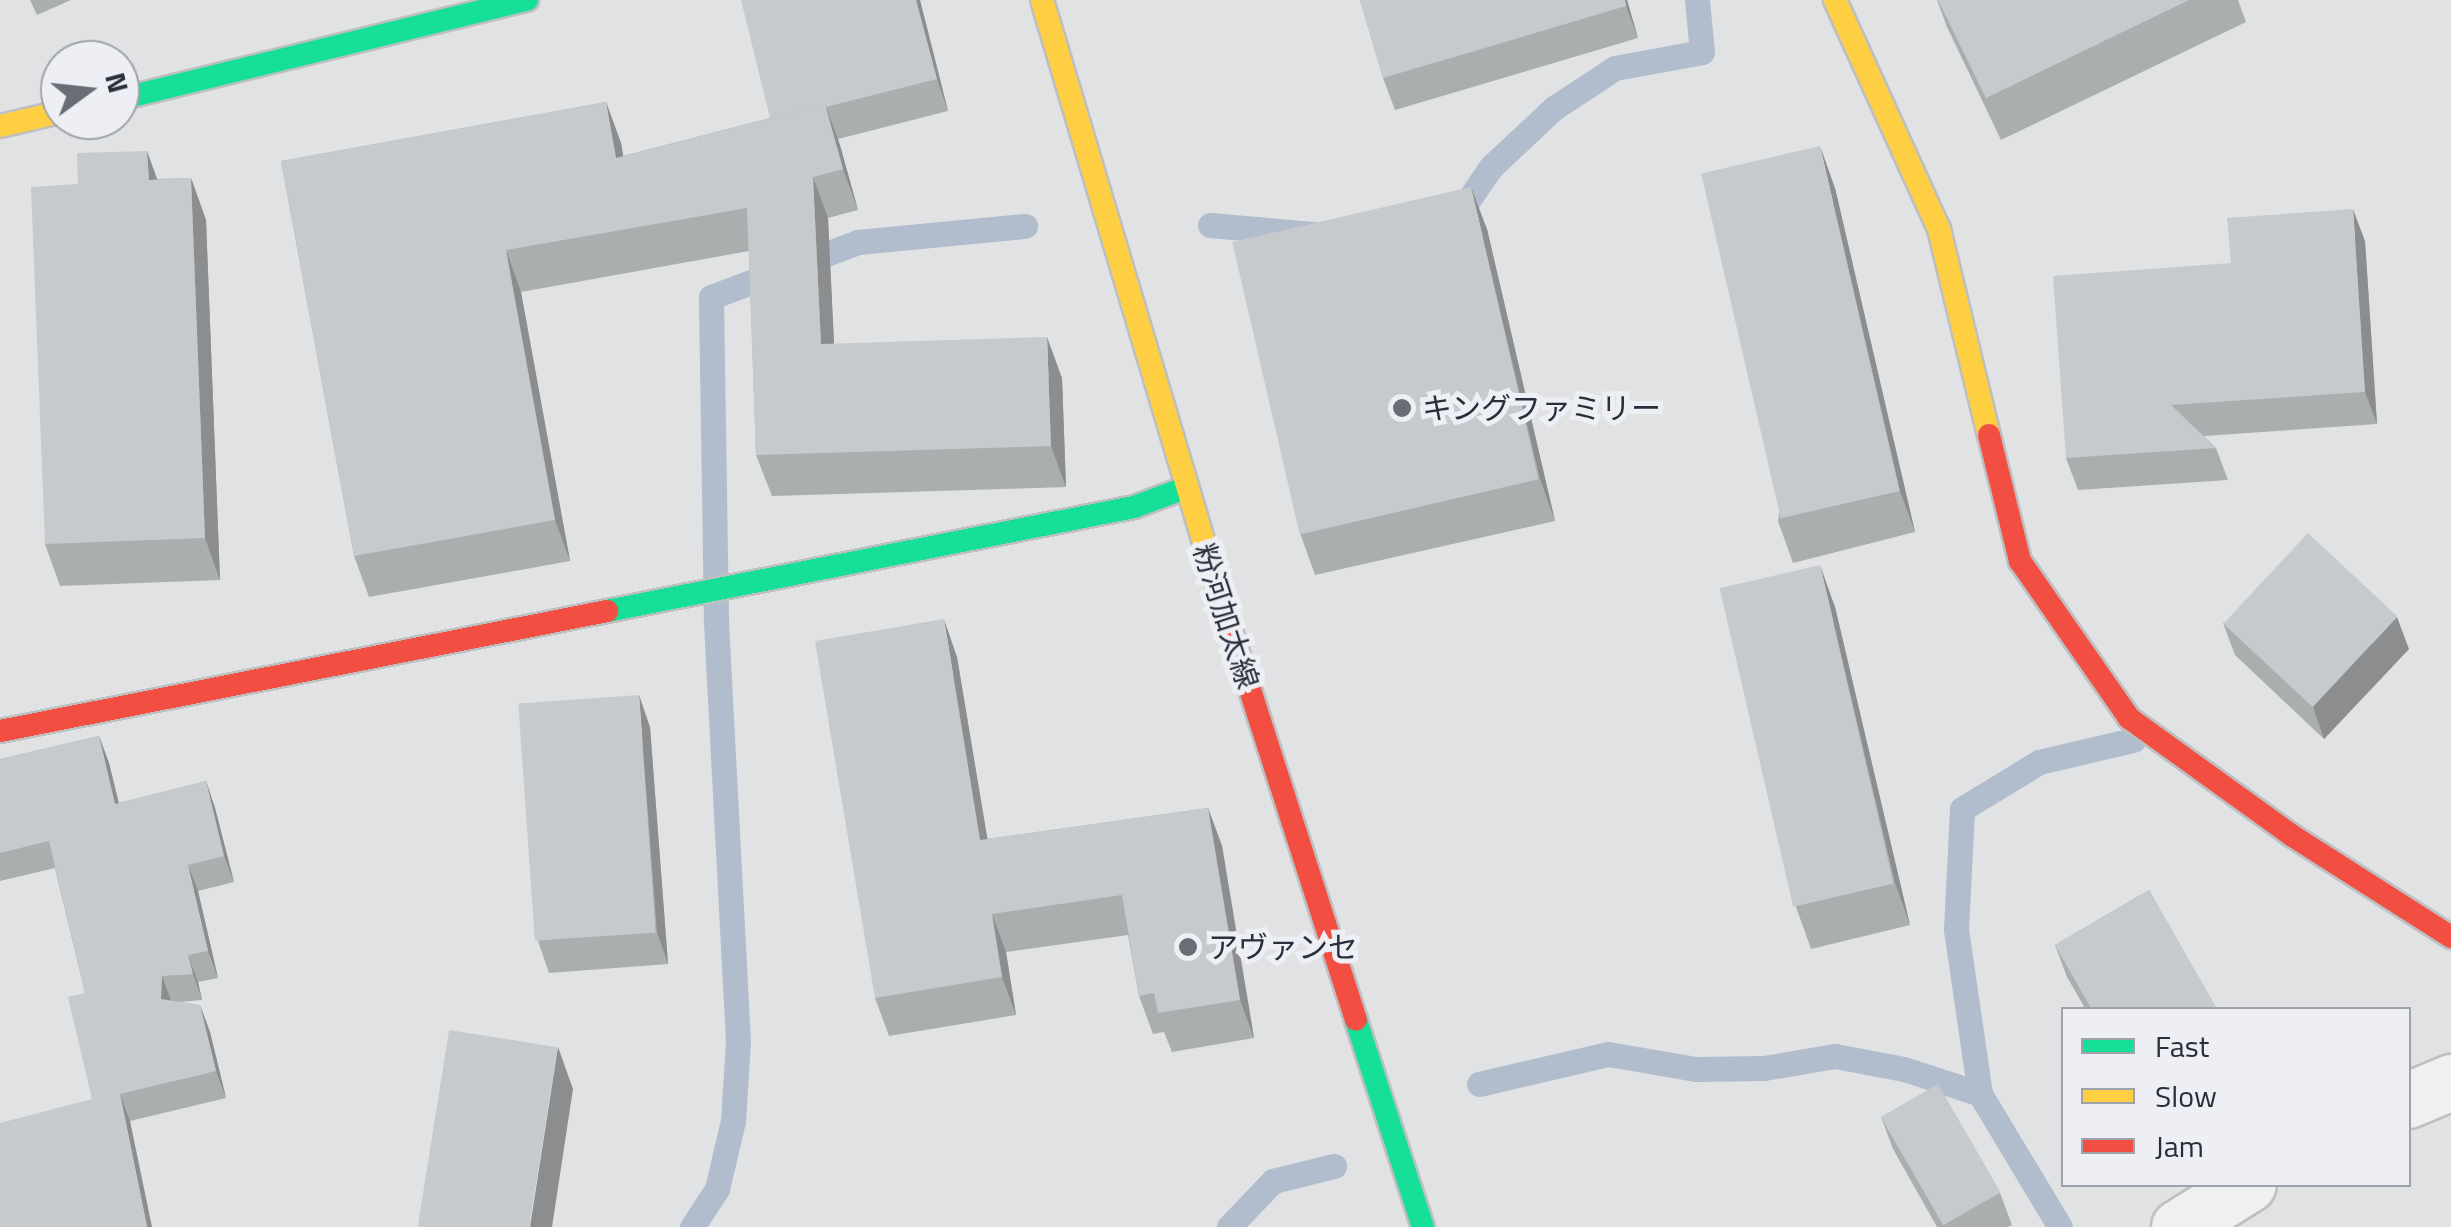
<!DOCTYPE html>
<html>
<head>
<meta charset="utf-8">
<style>
  body { margin:0 }
  #map { position:relative; width:2451px; height:1227px; overflow:hidden; background:#e0e2e4; font-family:"Titillium Web","Noto Sans JP",sans-serif }
  div>[style] { position:absolute }
  .stream>* { height:25px; margin:-12.5px; padding:0 12.5px; transform-origin:12.5px; border-radius:12.5px; background:#b1bccc }
  .roads { filter:drop-shadow(2px 0 #bdbfc1) drop-shadow(-2px 0 #bdbfc1) drop-shadow(0 2px #bdbfc1) drop-shadow(0 -2px #bdbfc1) }
  .street>* { height:55px; margin:-27.5px; padding:0 27.5px; transform-origin:27.5px; border-radius:27.5px; background:#eff0f2 }
  .fast>* { height:22px; margin:-11px; padding:0 11px; transform-origin:11px; border-radius:11px; background:#16e098 }
  .slow>* { height:22px; margin:-11px; padding:0 11px; transform-origin:11px; border-radius:11px; background:#ffcf43 }
  .jam>* { height:22px; margin:-11px; padding:0 11px; transform-origin:11px; border-radius:11px; background:#f24e42 }
  .wall>* { inset:0; background:#abaeaf }
  .shaded-wall>* { inset:0; background:#8b8d8f }
  .building>* { inset:0; background:#c7cacc; transform-origin:0 0 }
  .dots>* { width:28px; height:28px; translate:-50% -50%; box-sizing:border-box; border:5px solid #edeff4; border-radius:50% }
  span { translate:-50% -50%; white-space:nowrap; text-align:center; line-height:1.15; -webkit-text-stroke:10px #edeff4; paint-order:stroke }
  .poi-label { font-size:30px; color:#292e3b }
  .left { translate:0 -50%; text-align:left }
  .street-label { font-size:30px; color:#292e3b }
  .legend { position:absolute; left:2061px; top:1007px; width:350px; height:180px; box-sizing:border-box; background:#edeff4; border:2px solid #9fa2aa; margin:0; padding:12px 18px; list-style:none; font-size:30px; color:#292e3b }
  .legend li { display:flex; align-items:center; gap:20px; height:50px }
  .legend b { width:50px; border:2px solid #9fa2aa }
  .north { position:absolute; left:40px; top:40px; width:100px; height:100px; box-sizing:border-box; background:#edeff4; border:2px solid #9fa2aa; border-radius:50%; rotate:75deg; font-size:28px; font-weight:700; line-height:40px; text-align:center; color:#292e3b }
  .north::after { content:''; display:block; margin:auto; width:35px; height:45px; background:#696d76; clip-path:polygon(50% 0,100% 100%,50% 72%,0 100%) }
</style>
</head>
<body>
<div id="map">
  <div class="stream">
    <div style="left:1446px;top:211px;width:23px;rotate:-23deg"></div>
    <div style="left:1467px;top:202px;width:42px;rotate:-55.6deg"></div>
    <div style="left:1491px;top:167px;width:86px;rotate:-43.1deg"></div>
    <div style="left:1554px;top:108px;width:73px;rotate:-33.3deg"></div>
    <div style="left:1615px;top:68px;width:88px;rotate:-10.4deg"></div>
    <div style="left:1702px;top:52px;width:52px;rotate:-95.5deg"></div>
    <div style="left:1210px;top:225px;width:126px;rotate:5deg"></div>
    <div style="left:1479px;top:1084px;width:132px;rotate:-13.1deg"></div>
    <div style="left:1608px;top:1054px;width:89px;rotate:9.7deg"></div>
    <div style="left:1696px;top:1069px;width:68px;rotate:-0.8deg"></div>
    <div style="left:1764px;top:1068px;width:72px;rotate:-9.6deg"></div>
    <div style="left:1835px;top:1056px;width:70px;rotate:10.7deg"></div>
    <div style="left:1904px;top:1069px;width:80px;rotate:18.2deg"></div>
    <div style="left:692px;top:1227px;width:45px;rotate:-56.7deg"></div>
    <div style="left:717px;top:1189px;width:70px;rotate:-76.8deg"></div>
    <div style="left:733px;top:1121px;width:79px;rotate:-86.4deg"></div>
    <div style="left:738px;top:1042px;width:424px;rotate:-93deg"></div>
    <div style="left:716px;top:619px;width:322px;rotate:-90.9deg"></div>
    <div style="left:711px;top:297px;width:157px;rotate:-20.5deg"></div>
    <div style="left:858px;top:242px;width:168px;rotate:-5.5deg"></div>
    <div style="left:1229px;top:1227px;width:64px;rotate:-46.3deg"></div>
    <div style="left:1273px;top:1181px;width:63px;rotate:-13.8deg"></div>
    <div style="left:2060px;top:1227px;width:155px;rotate:-121deg"></div>
    <div style="left:1980px;top:1094px;width:167px;rotate:-98.3deg"></div>
    <div style="left:1956px;top:929px;width:120px;rotate:-87.1deg"></div>
    <div style="left:1962px;top:809px;width:90px;rotate:-31.4deg"></div>
    <div style="left:2039px;top:762px;width:97px;rotate:-13.2deg"></div>
  </div>
  <div class="roads">
    <div class="street">
      <div style="left:2408px;top:1100px;width:47px;rotate:-22.7deg"></div>
      <div style="left:2179px;top:1227px;width:81px;rotate:-31.9deg"></div>
    </div>
    <div class="fast">
      <div style="left:120px;top:99px;width:419px;rotate:-13.7deg"></div>
      <div style="left:607px;top:611px;width:537px;rotate:-11.16deg"></div>
      <div style="left:1134px;top:507px;width:54px;rotate:-20.4deg"></div>
      <div style="left:1356px;top:1020px;width:218px;rotate:72.1deg"></div>
    </div>
    <div class="slow">
      <div style="left:1042px;top:0;width:619px;rotate:73.38deg"></div>
      <div style="left:1835px;top:0;width:252px;rotate:65.6deg"></div>
      <div style="left:1939px;top:229px;width:212px;rotate:76.4deg"></div>
      <div style="left:0;top:126px;width:62px;rotate:-13.1deg"></div>
    </div>
    <div class="jam">
      <div style="left:1989px;top:435px;width:130px;rotate:76.2deg"></div>
      <div style="left:2020px;top:561px;width:191px;rotate:55.2deg"></div>
      <div style="left:2129px;top:718px;width:200px;rotate:35.8deg"></div>
      <div style="left:2291px;top:835px;width:190px;rotate:32.5deg"></div>
      <div style="left:1219px;top:593px;width:448px;rotate:72.2deg"></div>
      <div style="left:0;top:731px;width:619px;rotate:-11.18deg"></div>
    </div>
  </div>
  <div class="wall">
    <div style="clip-path:polygon(30px 0,71px 0,37px 15px)"></div>
    <div style="clip-path:polygon(920px 0,948px 111px,838px 139px,858px 210px,828px 218px,834px 344px,1062px 378px,1066px 487px,772px 496px,756px 455px,749px 251px,521px 292px,570px 561px,369px 597px,354px 556px,281px 161px,606px 102px,621px 143px,623px 156px,770px 118px)"></div>
    <div style="clip-path:polygon(1360px 0,1627px 0,1638px 38px,1395px 110px,1383px 78px)"></div>
    <div style="clip-path:polygon(1937px 0,2238px 0,2246px 22px,2001px 140px,1947px 27px)"></div>
    <div style="clip-path:polygon(147px 151px,157px 179px,191px 178px,206px 220px,220px 580px,60px 586px,45px 544px,78px 184px)"></div>
    <div style="clip-path:polygon(1835px 188px,1915px 532px,1793px 563px,1778px 521px)"></div>
    <div style="clip-path:polygon(1487px 229px,1555px 521px,1315px 575px,1300px 533px)"></div>
    <div style="clip-path:polygon(2365px 241px,2377px 424px,2204px 436px,2216px 448px,2228px 480px,2078px 490px,2066px 458px,2231px 263px)"></div>
    <div style="clip-path:polygon(1835px 607px,1910px 925px,1811px 949px,1796px 907px)"></div>
    <div style="clip-path:polygon(2223px 623px,2409px 649px,2324px 739px,2235px 655px)"></div>
    <div style="clip-path:polygon(957px 657px,987px 839px,1208px 808px,1222px 846px,1254px 1038px,1172px 1052px,1164px 1032px,1153px 1034px,1139px 996px,1128px 935px,1006px 952px,1016px 1015px,889px 1036px,875px 998px)"></div>
    <div style="clip-path:polygon(650px 727px,668px 964px,549px 973px,538px 941px)"></div>
    <div style="clip-path:polygon(99px 736px,109px 763px,119px 803px,206px 781px,215px 808px,234px 882px,198px 891px,218px 978px,198px 982px,202px 1000px,180px 1002px,200px 1005px,210px 1032px,226px 1098px,130px 1121px,92px 1099px,85px 993px,55px 868px,0 881px,0 759px)"></div>
    <div style="clip-path:polygon(2149px 890px,2217px 1010px,2086px 1010px,2067px 977px,2055px 945px)"></div>
    <div style="clip-path:polygon(1881px 1117px,2000px 1193px,2012px 1225px,2008px 1227px,1937px 1227px,1893px 1149px)"></div>
  </div>
  <div class="shaded-wall">
    <div style="clip-path:polygon(916px 0,920px 0,948px 111px,937px 79px)"></div>
    <div style="clip-path:polygon(1625px 0,1627px 0,1638px 38px,1626px 6px)"></div>
    <div style="clip-path:polygon(606px 102px,621px 143px,631px 199px,616px 158px)"></div>
    <div style="clip-path:polygon(825px 104px,840px 145px,858px 210px,843px 169px)"></div>
    <div style="clip-path:polygon(1820px 146px,1835px 188px,1915px 532px,1900px 491px)"></div>
    <div style="clip-path:polygon(147px 151px,162px 193px,149px 180px)"></div>
    <div style="clip-path:polygon(813px 177px,828px 218px,836px 385px,821px 344px)"></div>
    <div style="clip-path:polygon(191px 178px,206px 220px,220px 580px,205px 538px)"></div>
    <div style="clip-path:polygon(1471px 187px,1487px 229px,1555px 521px,1540px 479px)"></div>
    <div style="clip-path:polygon(2353px 209px,2365px 241px,2377px 424px,2365px 392px)"></div>
    <div style="clip-path:polygon(506px 250px,521px 292px,570px 561px,555px 520px)"></div>
    <div style="clip-path:polygon(1047px 337px,1062px 378px,1066px 487px,1051px 446px)"></div>
    <div style="clip-path:polygon(1820px 565px,1835px 607px,1910px 925px,1895px 883px)"></div>
    <div style="clip-path:polygon(2397px 617px,2409px 649px,2324px 739px,2313px 707px)"></div>
    <div style="clip-path:polygon(944px 619px,957px 657px,994px 878px,980px 840px)"></div>
    <div style="clip-path:polygon(639px 695px,650px 727px,668px 964px,657px 932px)"></div>
    <div style="clip-path:polygon(99px 736px,109px 763px,125px 830px,115px 804px)"></div>
    <div style="clip-path:polygon(206px 781px,215px 808px,234px 882px,224px 856px)"></div>
    <div style="clip-path:polygon(1208px 808px,1222px 846px,1254px 1038px,1240px 1000px)"></div>
    <div style="clip-path:polygon(188px 865px,198px 891px,218px 978px,208px 951px)"></div>
    <div style="clip-path:polygon(992px 914px,1006px 952px,1016px 1015px,1002px 977px)"></div>
    <div style="clip-path:polygon(188px 955px,198px 982px,202px 1000px,193px 974px)"></div>
    <div style="clip-path:polygon(162px 976px,172px 1003px,161px 999px)"></div>
    <div style="clip-path:polygon(200px 1005px,210px 1032px,226px 1098px,216px 1071px)"></div>
    <div style="clip-path:polygon(558px 1047px,573px 1089px,552px 1227px,530px 1227px)"></div>
    <div style="clip-path:polygon(120px 1094px,130px 1121px,152px 1227px,147px 1227px)"></div>
  </div>
  <div class="building">
    <div style="clip-path:polygon(741px 0,916px 0,937px 79px,826px 107px,825px 104px,770px 118px)"></div>
    <div style="clip-path:polygon(1360px 0,1625px 0,1626px 6px,1383px 78px)"></div>
    <div style="clip-path:polygon(1938px 0,2189px 0,1986px 98px)"></div>
    <div style="clip-path:polygon(606px 102px,616px 158px,825px 104px,843px 169px,813px 177px,821px 344px,1047px 337px,1051px 446px,756px 455px,747px 208px,506px 250px,555px 520px,354px 556px,281px 161px)"></div>
    <div style="left:1820px;top:146px;width:354px;height:122px;rotate:77deg"></div>
    <div style="clip-path:polygon(147px 151px,149px 180px,191px 178px,205px 538px,45px 544px,31px 187px,78px 184px,77px 153px)"></div>
    <div style="left:1471px;top:187px;width:300px;height:245px;rotate:77deg"></div>
    <div style="clip-path:polygon(2353px 209px,2365px 392px,2171px 405px,2216px 448px,2066px 458px,2053px 276px,2231px 263px,2227px 218px)"></div>
    <div style="left:2308px;top:533px;width:122px;height:124px;rotate:43deg"></div>
    <div style="left:1820px;top:565px;width:327px;height:103px;rotate:77deg"></div>
    <div style="clip-path:polygon(944px 619px,980px 840px,1208px 808px,1240px 1000px,1158px 1013px,1154px 993px,1139px 996px,1122px 895px,992px 914px,1002px 977px,875px 998px,815px 641px)"></div>
    <div style="left:639px;top:695px;width:238px;height:121px;rotate:86deg"></div>
    <div style="clip-path:polygon(99px 736px,115px 804px,206px 781px,224px 856px,188px 865px,208px 951px,188px 955px,193px 974px,162px 976px,161px 999px,200px 1005px,216px 1071px,120px 1094px,147px 1227px,0 1227px,0 1123px,92px 1099px,68px 997px,85px 993px,49px 841px,0 853px,0 759px)"></div>
    <div style="clip-path:polygon(2149px 890px,2216px 1007px,2212px 1010px,2092px 1010px,2055px 945px)"></div>
    <div style="left:449px;top:1030px;width:110px;height:199px;rotate:9deg"></div>
    <div style="left:1938px;top:1084px;width:125px;height:66px;rotate:60deg"></div>
  </div>
  <div class="dots">
    <div style="left:1402px;top:408px;background:#696d76"></div>
    <div style="left:1188px;top:947px;background:#696d76"></div>
  </div>
  <div class="poi-label">
    <span class="left" style="left:1422px;top:408px">キングファミリー</span>
    <span class="left" style="left:1208px;top:947px">アヴァンセ</span>
  </div>
  <div class="street-label">
    <span style="left:1226px;top:616px;rotate:72deg">粉河加太線</span>
  </div>
  <ul class="legend">
  <li><b style="height:12px;background:#16e098"></b>Fast</li>
  <li><b style="height:12px;background:#ffcf43"></b>Slow</li>
  <li><b style="height:12px;background:#f24e42"></b>Jam</li>
  </ul>
  <div class="north">N</div>
</div>
</body>
</html>
